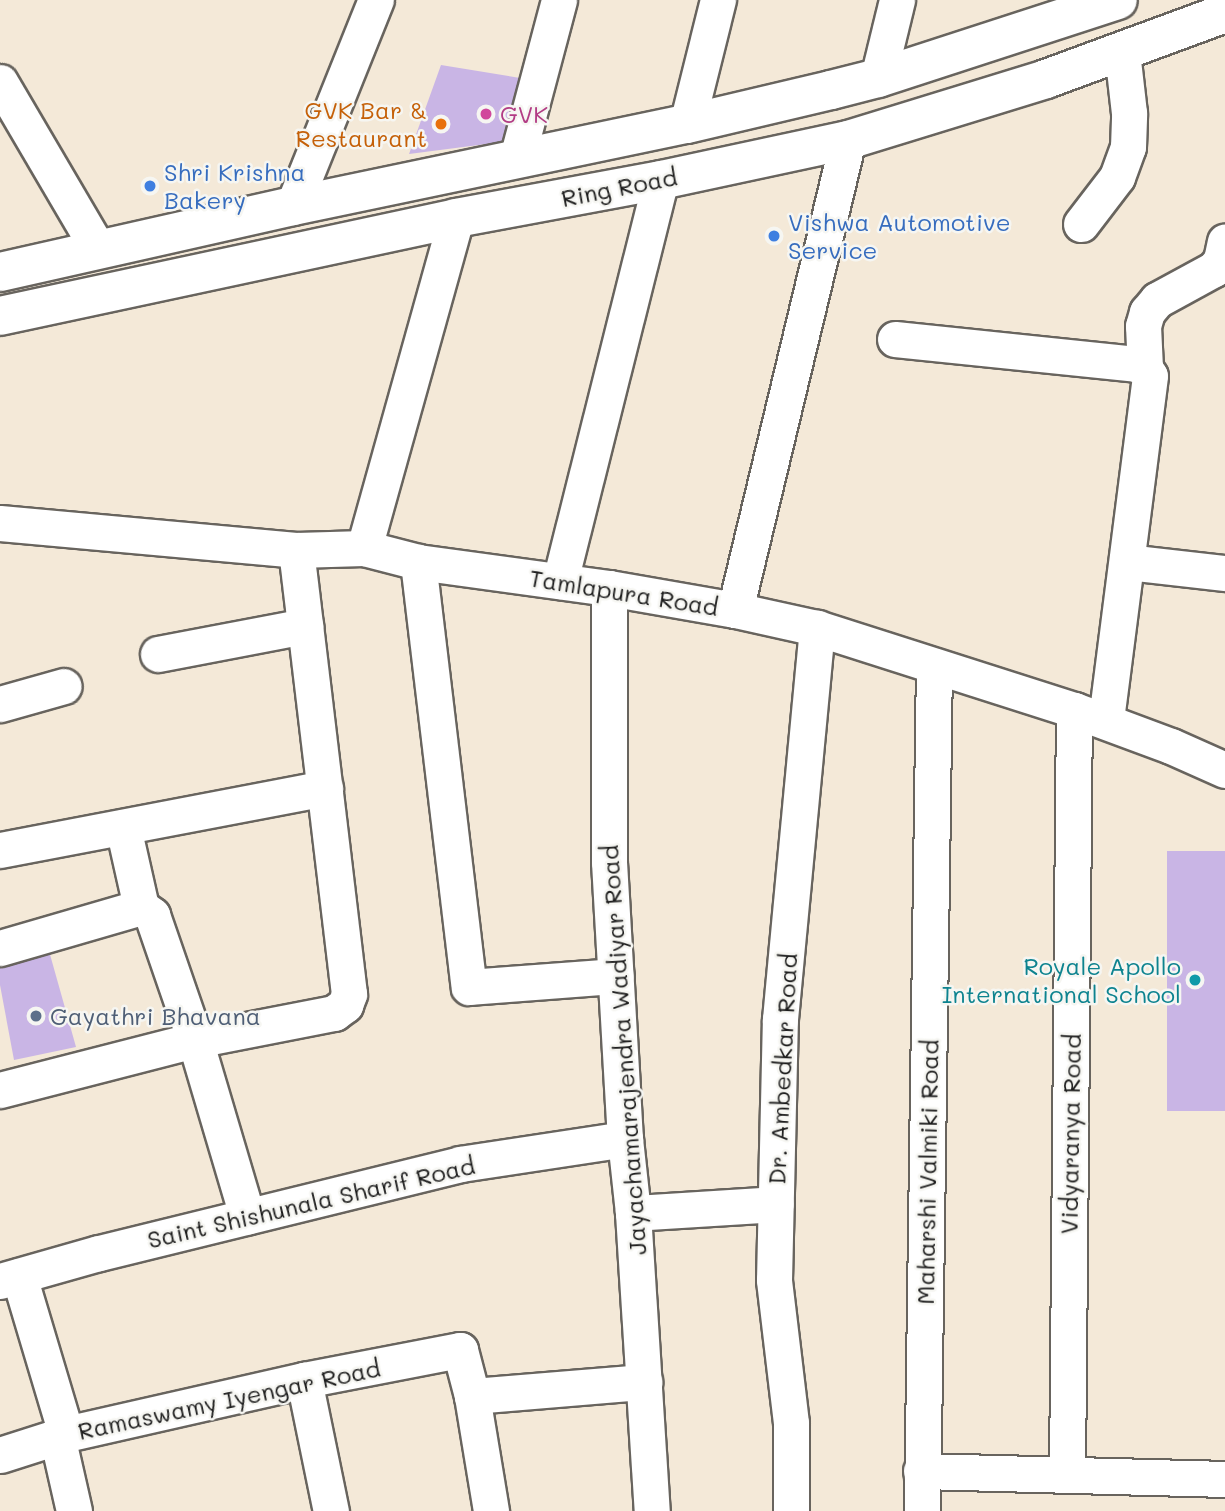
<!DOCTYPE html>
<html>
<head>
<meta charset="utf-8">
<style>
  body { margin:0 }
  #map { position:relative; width:1225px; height:1511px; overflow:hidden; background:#f4e9d8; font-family:Mali,sans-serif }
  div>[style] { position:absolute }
  .building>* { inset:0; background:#c9b5e5; transform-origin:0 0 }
  .roads { filter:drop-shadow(2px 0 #68645e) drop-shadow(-2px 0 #68645e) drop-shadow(0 2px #68645e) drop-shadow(0 -2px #68645e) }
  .minor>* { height:35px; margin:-17.5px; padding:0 17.5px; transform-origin:17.5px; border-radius:17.5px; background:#fff }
  .major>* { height:38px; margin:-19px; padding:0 19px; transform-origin:19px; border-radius:19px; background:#fff }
  .dots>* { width:19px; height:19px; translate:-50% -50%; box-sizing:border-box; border:4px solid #f6f6f2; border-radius:50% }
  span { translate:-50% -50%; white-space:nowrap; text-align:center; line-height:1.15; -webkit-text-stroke:5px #f6f6f2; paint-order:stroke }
  .food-label { font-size:24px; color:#c56008 }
  .right { translate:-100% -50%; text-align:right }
  .hotel-label { font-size:24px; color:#b23c85 }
  .left { translate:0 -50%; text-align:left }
  .shop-label { font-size:24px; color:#366cbe }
  .street-label { font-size:24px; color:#1c1c1c }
  .culture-label { font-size:24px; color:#0d838f }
  .service-label { font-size:24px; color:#4e5e75 }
</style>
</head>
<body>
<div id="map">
  <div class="building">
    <div style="clip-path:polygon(441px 65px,520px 78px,502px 142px,409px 154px)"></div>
    <div style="left:1167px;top:851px;width:58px;height:260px"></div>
    <div style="clip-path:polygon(49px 951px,76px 1047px,14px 1060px,0 985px,0 964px)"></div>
  </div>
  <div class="roads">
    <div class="minor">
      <div style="left:878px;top:78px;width:80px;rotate:-76.3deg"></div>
      <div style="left:0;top:82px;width:194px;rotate:59.6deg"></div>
      <div style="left:687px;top:124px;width:128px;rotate:-76deg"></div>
      <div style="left:517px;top:158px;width:163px;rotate:-75.1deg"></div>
      <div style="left:293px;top:206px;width:222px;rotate:-68.1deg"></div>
      <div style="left:1081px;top:224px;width:59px;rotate:-52.5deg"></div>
      <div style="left:1117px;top:177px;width:32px;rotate:-70deg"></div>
      <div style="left:1128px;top:147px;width:34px;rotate:-88deg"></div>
      <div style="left:1129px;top:113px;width:61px;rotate:-96.5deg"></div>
      <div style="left:895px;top:339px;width:242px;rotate:5.9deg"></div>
      <div style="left:1136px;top:364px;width:10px;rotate:24deg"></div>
      <div style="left:1145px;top:368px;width:9px;rotate:58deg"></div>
      <div style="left:1150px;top:376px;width:348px;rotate:97.3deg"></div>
      <div style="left:1145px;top:368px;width:42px;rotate:-92.7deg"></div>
      <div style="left:1143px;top:326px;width:15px;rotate:-74deg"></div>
      <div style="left:1147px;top:312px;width:16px;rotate:-50deg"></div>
      <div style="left:1157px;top:300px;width:65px;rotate:-28.5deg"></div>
      <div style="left:1214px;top:269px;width:11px;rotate:-52deg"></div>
      <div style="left:1221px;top:260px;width:19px;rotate:-78deg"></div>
      <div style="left:0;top:523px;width:297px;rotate:5.2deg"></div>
      <div style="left:296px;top:550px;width:68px;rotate:-1.7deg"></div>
      <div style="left:364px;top:548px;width:56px;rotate:14.5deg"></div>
      <div style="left:418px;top:562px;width:193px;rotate:7.8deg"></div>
      <div style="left:609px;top:588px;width:128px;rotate:9.9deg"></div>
      <div style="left:735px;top:610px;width:84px;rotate:12.4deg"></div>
      <div style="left:817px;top:628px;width:270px;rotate:17.7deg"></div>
      <div style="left:1074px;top:710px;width:103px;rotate:20.4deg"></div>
      <div style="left:1171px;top:746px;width:59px;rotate:24deg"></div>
      <div style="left:364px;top:548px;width:343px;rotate:-74.4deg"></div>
      <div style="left:418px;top:562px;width:428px;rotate:83.2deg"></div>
      <div style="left:469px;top:987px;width:147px;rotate:-4.3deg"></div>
      <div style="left:1128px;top:562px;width:98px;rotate:6.5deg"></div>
      <div style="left:560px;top:581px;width:414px;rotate:-75.9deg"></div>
      <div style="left:609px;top:588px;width:274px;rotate:90deg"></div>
      <div style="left:609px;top:862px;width:277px;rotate:86.7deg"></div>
      <div style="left:625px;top:1139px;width:74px;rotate:83.8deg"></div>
      <div style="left:633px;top:1213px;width:299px;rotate:86.4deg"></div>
      <div style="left:735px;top:610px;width:483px;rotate:-76.5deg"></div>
      <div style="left:158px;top:654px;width:150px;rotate:-10.8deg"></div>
      <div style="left:0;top:704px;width:66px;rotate:-15.7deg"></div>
      <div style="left:123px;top:827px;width:82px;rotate:77.3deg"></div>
      <div style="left:141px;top:907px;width:14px;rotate:36deg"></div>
      <div style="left:152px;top:915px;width:132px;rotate:71deg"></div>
      <div style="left:195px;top:1040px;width:184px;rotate:73.5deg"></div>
      <div style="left:0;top:850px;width:331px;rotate:-10.8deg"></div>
      <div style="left:0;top:948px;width:147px;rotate:-16.2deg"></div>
      <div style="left:0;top:1090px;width:201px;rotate:-14.4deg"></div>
      <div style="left:195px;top:1040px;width:142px;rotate:-11deg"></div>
      <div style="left:334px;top:1013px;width:14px;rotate:-36deg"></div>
      <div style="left:345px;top:1005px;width:12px;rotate:-70deg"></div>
      <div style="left:349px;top:994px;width:447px;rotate:-96.8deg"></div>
      <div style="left:633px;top:1213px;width:143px;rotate:-3.6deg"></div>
      <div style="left:19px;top:1276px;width:165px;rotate:73.4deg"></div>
      <div style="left:0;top:1281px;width:103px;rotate:-15.8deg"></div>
      <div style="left:99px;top:1253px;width:372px;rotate:-13.8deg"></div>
      <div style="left:460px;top:1164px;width:167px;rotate:-8.6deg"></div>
      <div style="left:304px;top:1380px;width:134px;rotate:78.4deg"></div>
      <div style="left:472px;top:1396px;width:173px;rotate:-4.7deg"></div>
      <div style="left:57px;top:1436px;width:77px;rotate:77.2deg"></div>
      <div style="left:0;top:1455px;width:69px;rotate:-17.7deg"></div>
      <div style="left:66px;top:1434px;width:244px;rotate:-12.8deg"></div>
      <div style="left:304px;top:1380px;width:159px;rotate:-10.9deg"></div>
      <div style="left:460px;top:1350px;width:48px;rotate:75.4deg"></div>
      <div style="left:472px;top:1396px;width:117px;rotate:80.6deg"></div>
      <div style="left:921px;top:1471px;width:304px;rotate:1.5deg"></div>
      <div style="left:1067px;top:1475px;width:765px;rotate:-89.48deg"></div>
      <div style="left:791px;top:1511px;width:88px;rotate:-90deg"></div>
      <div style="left:791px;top:1423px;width:144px;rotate:-96.8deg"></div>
      <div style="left:774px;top:1280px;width:261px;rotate:-88.7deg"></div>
      <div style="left:780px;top:1019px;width:393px;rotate:-84.6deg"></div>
      <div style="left:922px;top:1511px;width:845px;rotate:-89.19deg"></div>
    </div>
    <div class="major">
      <div style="left:0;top:272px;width:300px;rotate:-12.7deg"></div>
      <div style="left:293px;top:206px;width:402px;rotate:-11.8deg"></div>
      <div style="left:687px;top:124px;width:148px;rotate:-13.3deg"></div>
      <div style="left:831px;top:90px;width:49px;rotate:-14.3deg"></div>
      <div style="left:878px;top:78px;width:252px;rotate:-18deg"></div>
      <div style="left:0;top:316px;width:466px;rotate:-12.1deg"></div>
      <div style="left:456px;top:218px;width:208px;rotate:-10.5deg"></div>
      <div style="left:661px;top:180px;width:191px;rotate:-12.1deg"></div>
      <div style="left:848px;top:140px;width:207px;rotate:-17.1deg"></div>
      <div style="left:1046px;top:79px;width:191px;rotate:-20.2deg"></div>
    </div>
  </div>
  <div class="dots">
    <div style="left:486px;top:114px;background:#d1479c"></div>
    <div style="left:441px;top:124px;background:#e8710a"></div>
    <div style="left:150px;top:186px;background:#3f7fe0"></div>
    <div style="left:774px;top:236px;background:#3f7fe0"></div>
    <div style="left:1195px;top:980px;background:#0f9aa8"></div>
    <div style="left:36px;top:1016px;background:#5c6f8a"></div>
  </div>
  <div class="food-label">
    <span class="right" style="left:427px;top:124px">GVK Bar &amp;<br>Restaurant</span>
  </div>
  <div class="hotel-label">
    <span class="left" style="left:500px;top:114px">GVK</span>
  </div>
  <div class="shop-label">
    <span class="left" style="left:164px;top:186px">Shri Krishna<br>Bakery</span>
    <span class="left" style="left:788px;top:236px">Vishwa Automotive<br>Service</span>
  </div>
  <div class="street-label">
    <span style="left:619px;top:187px;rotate:-11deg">Ring Road</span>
    <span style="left:624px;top:592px;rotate:9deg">Tamlapura Road</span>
    <span style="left:623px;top:1050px;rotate:-94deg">Jayachamarajendra Wadiyar Road</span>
    <span style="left:782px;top:1069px;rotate:-87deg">Dr. Ambedkar Road</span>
    <span style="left:1070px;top:1134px;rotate:-89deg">Vidyaranya Road</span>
    <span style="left:927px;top:1172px;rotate:-89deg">Maharshi Valmiki Road</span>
    <span style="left:311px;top:1202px;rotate:-13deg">Saint Shishunala Sharif Road</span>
    <span style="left:229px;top:1399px;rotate:-12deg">Ramaswamy Iyengar Road</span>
  </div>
  <div class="culture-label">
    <span class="right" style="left:1181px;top:980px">Royale Apollo<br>International School</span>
  </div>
  <div class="service-label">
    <span class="left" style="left:50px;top:1016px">Gayathri Bhavana</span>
  </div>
</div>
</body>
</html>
